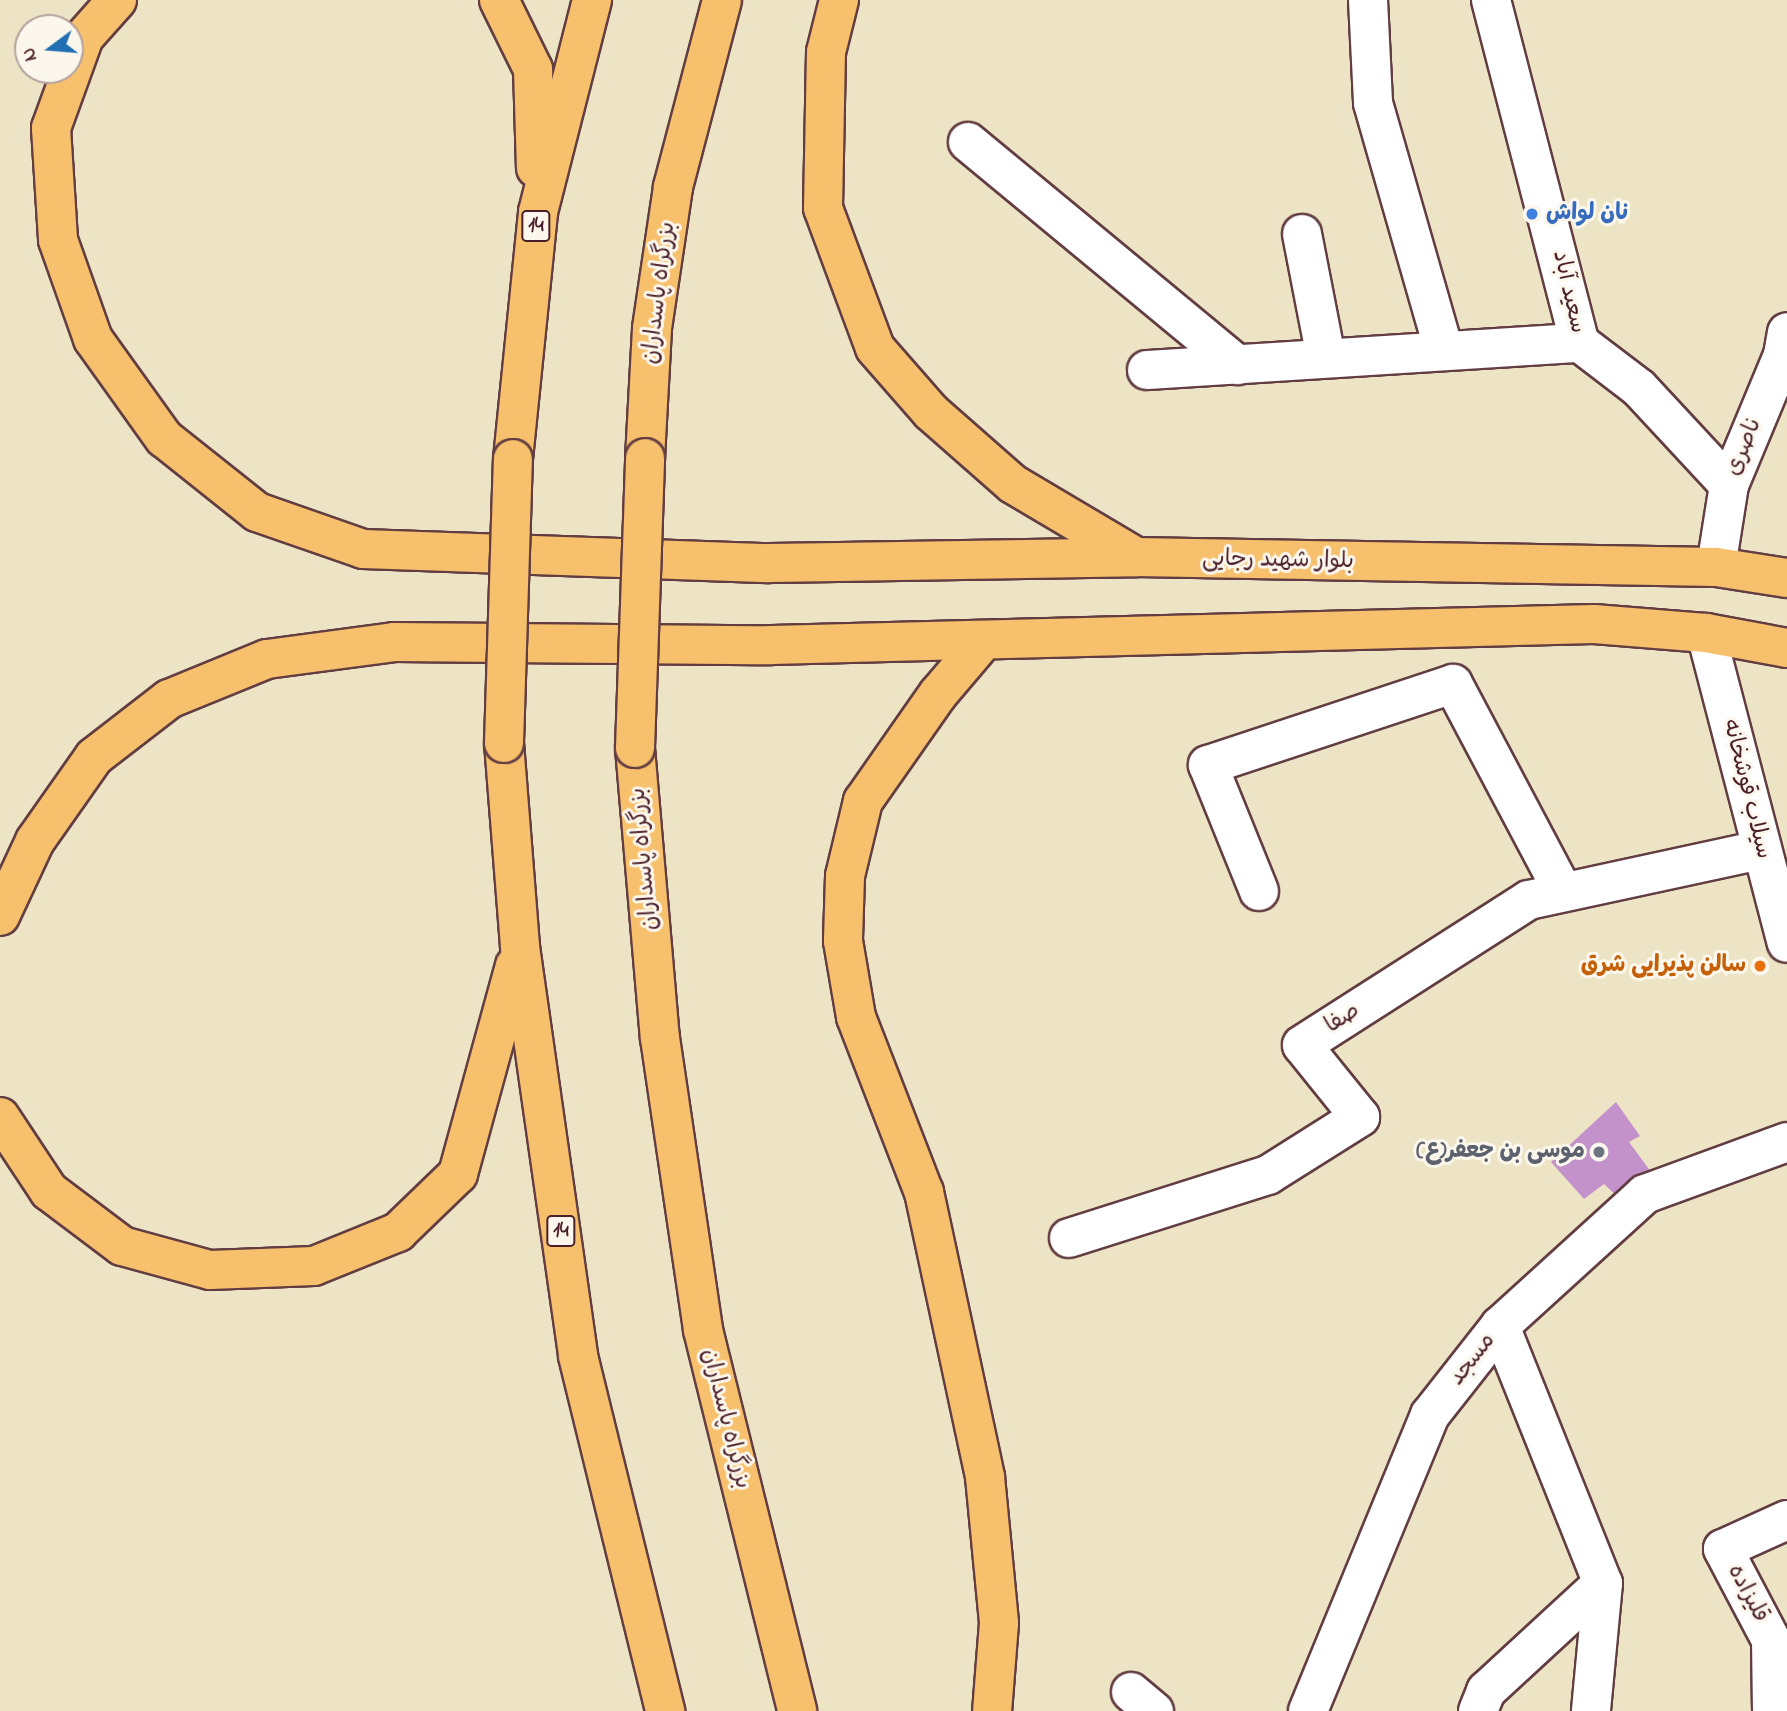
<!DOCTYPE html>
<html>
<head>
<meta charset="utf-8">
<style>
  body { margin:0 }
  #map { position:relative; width:1787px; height:1711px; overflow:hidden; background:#ede4c5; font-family:"Indie Flower","Playpen Sans Arabic",sans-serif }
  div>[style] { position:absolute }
  .building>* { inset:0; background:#c392cb }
  .roads { filter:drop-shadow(2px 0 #623d42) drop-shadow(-2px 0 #623d42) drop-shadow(0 2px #623d42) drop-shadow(0 -2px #623d42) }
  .minor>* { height:38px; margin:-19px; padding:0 19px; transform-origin:19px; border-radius:19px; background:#fff }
  .highway>* { height:38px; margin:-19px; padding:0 19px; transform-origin:19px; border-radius:19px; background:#f7c06c }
  .bridges { filter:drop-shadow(2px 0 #623d42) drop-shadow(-2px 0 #623d42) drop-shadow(0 2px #623d42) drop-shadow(0 -2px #623d42) }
  .highway-bridge>* { height:38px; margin:-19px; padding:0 19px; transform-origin:19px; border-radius:19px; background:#f7c06c }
  .dots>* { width:19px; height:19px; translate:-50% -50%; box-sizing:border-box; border:4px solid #fbf7ec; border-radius:50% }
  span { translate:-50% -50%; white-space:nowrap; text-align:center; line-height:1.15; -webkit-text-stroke:6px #fbf7ec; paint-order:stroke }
  .shield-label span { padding:2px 5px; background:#fbf7ec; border:2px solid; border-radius:5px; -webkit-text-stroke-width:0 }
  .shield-label { font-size:21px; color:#4a1f2b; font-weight:700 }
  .shop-label { font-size:23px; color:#366cbe; font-weight:700 }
  .left { translate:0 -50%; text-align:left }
  .street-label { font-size:23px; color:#4a1f2b }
  .food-label { font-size:23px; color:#c56008; font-weight:700 }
  .right { translate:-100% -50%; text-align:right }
  .worship-label { font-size:23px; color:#5b616d; font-weight:700 }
  .north { position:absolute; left:14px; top:14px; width:70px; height:70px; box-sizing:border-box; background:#fbf7ec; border:2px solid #b4a19f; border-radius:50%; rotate:254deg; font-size:19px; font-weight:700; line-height:28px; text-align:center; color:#4a1f2b }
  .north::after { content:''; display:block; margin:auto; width:24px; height:32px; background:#1f6fb2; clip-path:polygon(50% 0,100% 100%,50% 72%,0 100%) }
</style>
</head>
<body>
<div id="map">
  <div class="building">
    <div style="clip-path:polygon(1616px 1102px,1640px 1136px,1629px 1142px,1654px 1176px,1623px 1202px,1604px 1184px,1584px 1199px,1551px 1162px)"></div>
  </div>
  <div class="roads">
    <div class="minor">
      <div style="left:1368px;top:0;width:103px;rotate:87.2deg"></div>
      <div style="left:1373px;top:103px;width:258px;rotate:74deg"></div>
      <div style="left:1491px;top:0;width:354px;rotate:75.5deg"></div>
      <div style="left:1580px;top:343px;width:74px;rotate:37.3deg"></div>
      <div style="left:1639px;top:388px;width:132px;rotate:47.1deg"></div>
      <div style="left:968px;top:142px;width:350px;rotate:39.6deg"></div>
      <div style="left:1302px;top:234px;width:126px;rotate:79deg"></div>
      <div style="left:1147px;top:370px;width:434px;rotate:-3.6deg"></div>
      <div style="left:1716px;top:567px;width:83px;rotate:-81deg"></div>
      <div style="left:1729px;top:485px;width:141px;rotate:-67.4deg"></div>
      <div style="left:1783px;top:355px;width:23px;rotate:-80deg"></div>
      <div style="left:1706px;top:633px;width:320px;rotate:75.4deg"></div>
      <div style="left:1259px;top:891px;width:136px;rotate:-112deg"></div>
      <div style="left:1208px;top:765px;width:258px;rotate:-18.3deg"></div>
      <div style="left:1453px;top:684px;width:235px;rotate:62.1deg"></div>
      <div style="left:1069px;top:1238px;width:209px;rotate:-17.6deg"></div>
      <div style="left:1268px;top:1175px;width:109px;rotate:-32.2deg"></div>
      <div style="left:1360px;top:1117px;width:92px;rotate:-128.9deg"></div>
      <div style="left:1302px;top:1045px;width:269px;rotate:-32.6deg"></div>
      <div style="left:1529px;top:900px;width:237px;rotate:-12.2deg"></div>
      <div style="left:1500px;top:1326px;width:277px;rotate:68.2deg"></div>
      <div style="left:1603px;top:1583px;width:129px;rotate:95.4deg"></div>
      <div style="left:1131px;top:1692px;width:30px;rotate:40deg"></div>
      <div style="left:1308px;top:1711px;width:320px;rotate:-67.6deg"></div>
      <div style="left:1430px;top:1415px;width:113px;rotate:-51.8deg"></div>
      <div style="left:1500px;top:1326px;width:196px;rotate:-42.3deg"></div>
      <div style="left:1645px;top:1194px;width:151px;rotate:-20.1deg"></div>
      <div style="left:1478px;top:1711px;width:22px;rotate:-68deg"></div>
      <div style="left:1486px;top:1691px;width:159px;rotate:-42.7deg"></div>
      <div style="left:1772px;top:1711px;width:71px;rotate:-90.8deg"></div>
      <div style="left:1771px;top:1640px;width:103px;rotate:-117.8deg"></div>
      <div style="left:1723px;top:1549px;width:70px;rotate:-24.4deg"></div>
    </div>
    <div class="highway">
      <div style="left:117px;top:0;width:50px;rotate:131.7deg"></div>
      <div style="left:84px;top:37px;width:97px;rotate:109.9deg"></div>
      <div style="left:51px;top:128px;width:112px;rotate:86.4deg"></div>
      <div style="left:58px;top:240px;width:105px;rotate:70.5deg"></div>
      <div style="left:93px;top:339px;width:122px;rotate:54.4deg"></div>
      <div style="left:164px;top:438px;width:119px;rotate:38.5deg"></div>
      <div style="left:257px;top:512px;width:112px;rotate:19.2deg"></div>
      <div style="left:363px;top:549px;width:406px;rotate:2deg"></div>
      <div style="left:769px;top:563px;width:367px;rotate:-0.9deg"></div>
      <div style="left:1136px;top:557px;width:580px;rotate:0.99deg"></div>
      <div style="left:1716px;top:567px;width:72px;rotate:8.8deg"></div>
      <div style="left:499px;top:0;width:77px;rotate:63.8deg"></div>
      <div style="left:533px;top:69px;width:99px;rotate:88.3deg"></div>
      <div style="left:839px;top:0;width:54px;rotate:104deg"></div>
      <div style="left:826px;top:52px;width:156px;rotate:91.1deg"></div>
      <div style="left:823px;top:208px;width:149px;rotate:69.6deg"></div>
      <div style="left:875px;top:348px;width:85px;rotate:48.8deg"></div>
      <div style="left:931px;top:412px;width:109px;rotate:41.3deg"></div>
      <div style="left:1013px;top:484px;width:143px;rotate:30.7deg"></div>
      <div style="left:645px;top:458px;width:130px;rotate:-86.9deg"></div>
      <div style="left:652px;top:328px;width:143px;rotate:-81.5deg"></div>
      <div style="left:673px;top:187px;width:193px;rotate:-75.3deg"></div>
      <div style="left:513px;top:459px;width:248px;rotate:-84.2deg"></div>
      <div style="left:538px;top:212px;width:219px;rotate:-75.7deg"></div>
      <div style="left:984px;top:640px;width:71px;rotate:130.4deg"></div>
      <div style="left:938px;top:694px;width:131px;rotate:125deg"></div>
      <div style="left:863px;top:801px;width:77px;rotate:103.5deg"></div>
      <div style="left:845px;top:876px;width:65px;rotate:91.8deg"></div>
      <div style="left:843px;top:941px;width:77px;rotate:80.3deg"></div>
      <div style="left:856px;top:1017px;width:188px;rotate:68.8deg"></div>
      <div style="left:924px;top:1192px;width:291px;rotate:77.9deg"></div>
      <div style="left:985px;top:1477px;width:147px;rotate:84.5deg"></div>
      <div style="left:999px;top:1623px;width:88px;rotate:94.5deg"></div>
      <div style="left:504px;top:743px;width:205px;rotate:85.5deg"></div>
      <div style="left:520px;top:947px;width:413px;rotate:81.9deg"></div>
      <div style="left:578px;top:1356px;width:366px;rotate:76.2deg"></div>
      <div style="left:635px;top:748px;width:291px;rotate:85.1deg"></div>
      <div style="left:660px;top:1038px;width:295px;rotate:81.6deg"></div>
      <div style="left:703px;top:1330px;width:392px;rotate:76.1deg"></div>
      <div style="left:0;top:916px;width:83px;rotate:-65deg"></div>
      <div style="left:35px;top:841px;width:103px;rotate:-54.9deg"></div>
      <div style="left:94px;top:757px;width:95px;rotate:-37.7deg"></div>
      <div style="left:169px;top:699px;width:106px;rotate:-22.2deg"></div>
      <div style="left:267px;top:659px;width:128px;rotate:-7.6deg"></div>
      <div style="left:394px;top:642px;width:377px;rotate:0.5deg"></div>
      <div style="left:771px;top:645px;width:823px;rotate:-1.46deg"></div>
      <div style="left:1594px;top:624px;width:112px;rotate:4.6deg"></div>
      <div style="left:1706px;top:633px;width:82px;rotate:10.5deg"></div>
      <div style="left:0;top:1117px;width:89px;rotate:56.5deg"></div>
      <div style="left:49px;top:1191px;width:91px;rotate:37deg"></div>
      <div style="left:122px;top:1246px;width:91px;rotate:15.3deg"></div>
      <div style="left:210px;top:1270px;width:104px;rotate:-2.2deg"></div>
      <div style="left:314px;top:1266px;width:91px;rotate:-22deg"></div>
      <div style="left:398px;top:1232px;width:83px;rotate:-44deg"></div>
      <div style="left:458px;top:1174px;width:216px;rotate:-74.7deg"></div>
    </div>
  </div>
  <div class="bridges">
    <div class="highway-bridge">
      <div style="left:504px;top:743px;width:284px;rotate:-88.2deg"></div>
      <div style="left:635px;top:748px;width:290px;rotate:-88deg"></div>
    </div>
  </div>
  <div class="dots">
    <div style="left:1532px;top:214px;background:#3f7fe0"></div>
    <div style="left:1760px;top:966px;background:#e8710a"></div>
    <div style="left:1599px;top:1152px;background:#6b7280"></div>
  </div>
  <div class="shield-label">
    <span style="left:536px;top:226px">14</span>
    <span style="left:561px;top:1231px">14</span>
  </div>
  <div class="shop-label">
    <span class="left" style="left:1546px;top:214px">نان لواش</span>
  </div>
  <div class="street-label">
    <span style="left:1568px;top:292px;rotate:77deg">سعید آباد</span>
    <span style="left:660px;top:293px;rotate:-83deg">بزرگراه پاسداران</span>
    <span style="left:1745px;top:447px;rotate:-68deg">ناصری</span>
    <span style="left:1278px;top:561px;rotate:1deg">بلوار شهید رجایی</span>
    <span style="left:1746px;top:789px;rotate:76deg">سیلاب قوشخانه</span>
    <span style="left:645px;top:859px;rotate:-95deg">بزرگراه پاسداران</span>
    <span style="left:1343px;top:1019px;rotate:-33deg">صفا</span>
    <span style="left:1473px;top:1360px;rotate:-52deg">مسجد</span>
    <span style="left:725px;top:1419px;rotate:76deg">بزرگراه پاسداران</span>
    <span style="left:1747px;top:1594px;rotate:62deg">قلیزاده</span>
  </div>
  <div class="food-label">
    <span class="right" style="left:1746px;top:966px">سالن پذیرایی شرق</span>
  </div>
  <div class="worship-label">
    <span class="right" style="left:1585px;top:1152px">موسی بن جعفر(ع)</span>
  </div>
  <div class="north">N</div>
</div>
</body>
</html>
